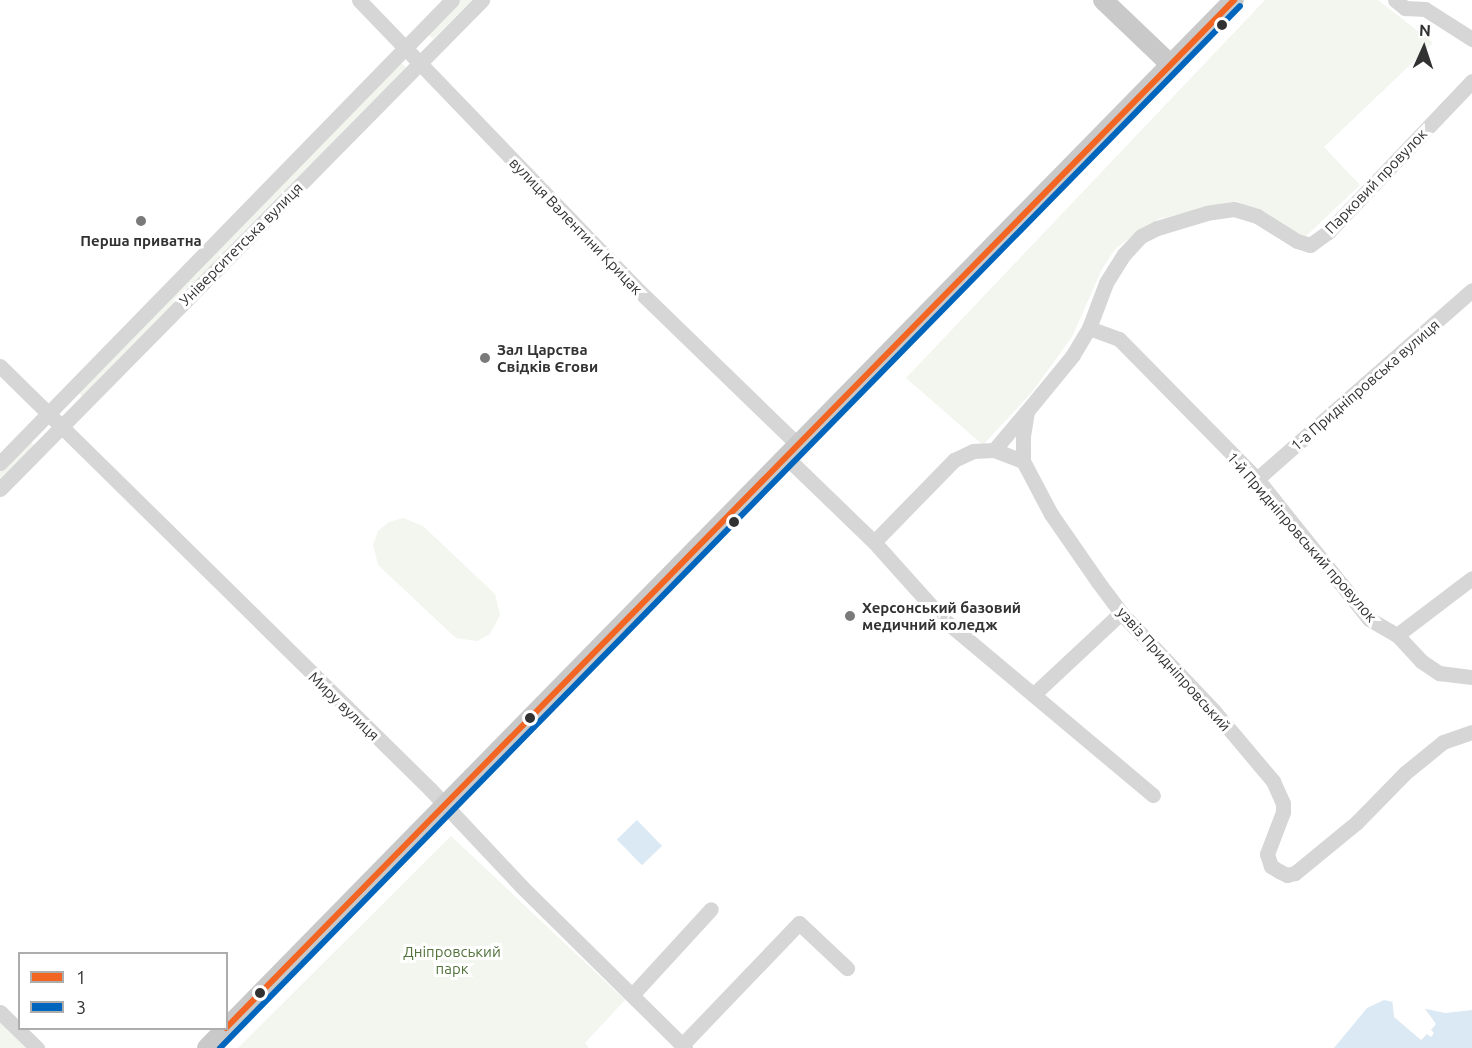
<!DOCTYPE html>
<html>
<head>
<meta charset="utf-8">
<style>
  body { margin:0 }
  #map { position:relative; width:1472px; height:1048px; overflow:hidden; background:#fff; font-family:Ubuntu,sans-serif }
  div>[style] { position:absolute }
  .green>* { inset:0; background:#f2f6ee }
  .water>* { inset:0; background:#dbe9f4; transform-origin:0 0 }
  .pier>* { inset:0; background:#fff }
  .minor>* { height:15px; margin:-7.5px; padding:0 7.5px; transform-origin:7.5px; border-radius:7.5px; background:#d6d6d6 }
  .major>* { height:20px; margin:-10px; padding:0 10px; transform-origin:10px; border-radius:10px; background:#c9c9c9 }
  .bus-1>* { height:6px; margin:-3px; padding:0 3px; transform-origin:3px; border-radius:3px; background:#f26522 }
  .bus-2>* { height:6px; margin:-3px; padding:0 3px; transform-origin:3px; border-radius:3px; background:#0065bd }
  .dots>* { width:16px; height:16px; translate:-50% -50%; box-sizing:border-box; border:3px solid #fff; border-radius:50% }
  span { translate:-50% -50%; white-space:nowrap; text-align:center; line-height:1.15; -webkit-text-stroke:6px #fff; paint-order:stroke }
  .street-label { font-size:15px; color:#323232 }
  .poi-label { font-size:15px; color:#323232; font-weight:700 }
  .left { translate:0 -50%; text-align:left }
  .park-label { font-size:15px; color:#52723b }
  .legend { position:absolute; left:18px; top:952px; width:210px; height:78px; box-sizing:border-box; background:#fff; border:2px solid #adadad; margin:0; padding:8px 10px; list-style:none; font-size:18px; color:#323232 }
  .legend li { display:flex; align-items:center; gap:12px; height:30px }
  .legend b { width:30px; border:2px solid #adadad }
  .north { position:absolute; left:1394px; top:18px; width:60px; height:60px; -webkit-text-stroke:4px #fff; paint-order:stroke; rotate:3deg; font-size:16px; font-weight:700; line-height:24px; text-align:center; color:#323232 }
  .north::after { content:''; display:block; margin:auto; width:21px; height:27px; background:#323232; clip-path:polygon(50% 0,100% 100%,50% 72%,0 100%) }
</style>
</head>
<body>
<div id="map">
  <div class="green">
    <div style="clip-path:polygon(461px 0,472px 0,433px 39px,427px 34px)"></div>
    <div style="clip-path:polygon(1265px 0,1378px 0,1433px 43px,1324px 147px,1360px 185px,1304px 238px,1237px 201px,1159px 219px,1134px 235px,1116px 248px,1102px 269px,1072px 337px,1032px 392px,983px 445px,906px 378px)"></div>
    <div style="clip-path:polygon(400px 62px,406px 67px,82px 397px,78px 392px)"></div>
    <div style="clip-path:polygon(30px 441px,35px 446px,0 481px,0 471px)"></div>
    <div style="clip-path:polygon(403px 518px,423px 526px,495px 594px,500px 615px,490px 634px,477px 641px,456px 638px,378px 565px,373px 545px,378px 531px,389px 522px)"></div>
    <div style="clip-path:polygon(451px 836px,625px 1000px,585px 1043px,589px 1048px,238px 1048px)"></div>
    <div style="clip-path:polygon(0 1021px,28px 1048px,0 1048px)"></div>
  </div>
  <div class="water">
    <div style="left:637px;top:820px;width:36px;height:28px;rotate:46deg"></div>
    <div style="clip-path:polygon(1384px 1000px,1445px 1013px,1472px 1010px,1472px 1048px,1334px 1048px,1367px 1008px)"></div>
  </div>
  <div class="pier">
    <div style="clip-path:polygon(1392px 998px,1423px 1006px,1436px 1024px,1431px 1030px,1434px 1033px,1431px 1037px,1427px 1034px,1421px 1040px,1394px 1017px)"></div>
  </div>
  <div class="minor">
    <div style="left:359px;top:0;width:398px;rotate:46.1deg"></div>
    <div style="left:635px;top:287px;width:228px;rotate:44.1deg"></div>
    <div style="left:1395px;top:0;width:13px;rotate:39deg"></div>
    <div style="left:1405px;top:8px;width:20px;rotate:3deg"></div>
    <div style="left:1425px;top:9px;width:56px;rotate:32.6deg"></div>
    <div style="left:1472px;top:81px;width:209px;rotate:133.6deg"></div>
    <div style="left:1328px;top:232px;width:22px;rotate:144deg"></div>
    <div style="left:1310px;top:245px;width:14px;rotate:-163deg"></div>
    <div style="left:1297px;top:241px;width:47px;rotate:-148deg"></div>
    <div style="left:1257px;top:216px;width:24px;rotate:-163deg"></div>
    <div style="left:1234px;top:209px;width:27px;rotate:172deg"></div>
    <div style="left:1207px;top:213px;width:52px;rotate:163.3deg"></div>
    <div style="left:1157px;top:228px;width:18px;rotate:153deg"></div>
    <div style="left:1141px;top:236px;width:25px;rotate:133deg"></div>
    <div style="left:1124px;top:254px;width:34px;rotate:122deg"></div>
    <div style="left:1106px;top:283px;width:48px;rotate:110.7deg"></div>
    <div style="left:1089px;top:328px;width:31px;rotate:121deg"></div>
    <div style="left:1073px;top:355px;width:72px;rotate:129.4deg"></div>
    <div style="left:1027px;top:411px;width:24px;rotate:99deg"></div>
    <div style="left:1023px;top:435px;width:26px;rotate:90deg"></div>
    <div style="left:1023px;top:461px;width:60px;rotate:62.2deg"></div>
    <div style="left:1051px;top:514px;width:83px;rotate:55.3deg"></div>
    <div style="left:1098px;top:582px;width:39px;rotate:53deg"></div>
    <div style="left:1121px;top:613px;width:135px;rotate:46.5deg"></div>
    <div style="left:1214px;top:711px;width:92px;rotate:49.9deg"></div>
    <div style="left:1273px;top:781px;width:24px;rotate:66deg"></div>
    <div style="left:1283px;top:803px;width:9px;rotate:90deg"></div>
    <div style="left:1283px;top:812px;width:45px;rotate:110.9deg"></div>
    <div style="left:1267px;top:854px;width:13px;rotate:72deg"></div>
    <div style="left:1271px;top:866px;width:9px;rotate:32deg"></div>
    <div style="left:1279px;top:871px;width:9px;rotate:27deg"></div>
    <div style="left:1287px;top:875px;width:8px;rotate:-14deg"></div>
    <div style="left:1295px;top:873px;width:80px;rotate:-39.4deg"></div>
    <div style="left:1357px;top:822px;width:69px;rotate:-45.6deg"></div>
    <div style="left:1405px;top:773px;width:49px;rotate:-39.2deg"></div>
    <div style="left:1443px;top:742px;width:31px;rotate:-19deg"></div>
    <div style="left:1089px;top:328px;width:32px;rotate:20deg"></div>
    <div style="left:1119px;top:339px;width:197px;rotate:45.4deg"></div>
    <div style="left:1257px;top:479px;width:179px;rotate:51.3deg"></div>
    <div style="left:1369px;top:619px;width:32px;rotate:30deg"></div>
    <div style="left:1397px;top:635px;width:35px;rotate:47deg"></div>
    <div style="left:1421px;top:661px;width:22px;rotate:34deg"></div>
    <div style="left:1439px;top:673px;width:33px;rotate:7deg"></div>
    <div style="left:0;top:366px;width:603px;rotate:44.53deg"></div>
    <div style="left:430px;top:789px;width:134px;rotate:46.8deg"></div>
    <div style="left:522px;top:887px;width:229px;rotate:44.6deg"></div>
    <div style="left:994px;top:450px;width:51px;rotate:-49.8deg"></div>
    <div style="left:787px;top:458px;width:121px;rotate:44deg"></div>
    <div style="left:874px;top:542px;width:103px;rotate:48.1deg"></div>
    <div style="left:943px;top:619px;width:274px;rotate:40deg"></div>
    <div style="left:0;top:463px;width:647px;rotate:-45.69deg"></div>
    <div style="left:1257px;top:479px;width:286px;rotate:-41.3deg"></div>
    <div style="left:0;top:489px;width:687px;rotate:-45.41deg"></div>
    <div style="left:874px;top:542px;width:115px;rotate:-45.7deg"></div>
    <div style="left:954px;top:460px;width:21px;rotate:-25deg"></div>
    <div style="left:973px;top:451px;width:21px;rotate:-3deg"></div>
    <div style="left:994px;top:450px;width:31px;rotate:21deg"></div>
    <div style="left:1397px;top:635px;width:94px;rotate:-37.2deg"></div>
    <div style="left:1034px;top:694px;width:119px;rotate:-43deg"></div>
    <div style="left:633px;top:994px;width:115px;rotate:-47.5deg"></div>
    <div style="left:0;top:1012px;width:52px;rotate:44.2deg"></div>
    <div style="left:682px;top:1045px;width:169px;rotate:-46.2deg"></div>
    <div style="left:799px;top:923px;width:66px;rotate:43.2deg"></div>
  </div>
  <div class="major">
    <div style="left:1103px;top:0;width:93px;rotate:43.7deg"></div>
    <div style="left:207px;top:1048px;width:1467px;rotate:-45.58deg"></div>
  </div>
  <div class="bus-1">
    <div style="left:226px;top:1028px;width:1440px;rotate:-45.56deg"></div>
  </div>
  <div class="bus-2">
    <div style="left:220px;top:1048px;width:1458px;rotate:-45.61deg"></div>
  </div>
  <div class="dots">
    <div style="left:1222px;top:25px;background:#323232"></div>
    <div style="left:141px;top:221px;background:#7a7a7a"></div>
    <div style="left:485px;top:358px;background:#7a7a7a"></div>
    <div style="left:734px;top:522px;background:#323232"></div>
    <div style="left:850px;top:616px;background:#7a7a7a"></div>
    <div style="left:530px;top:718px;background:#323232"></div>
    <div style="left:260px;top:993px;background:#323232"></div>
  </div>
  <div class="street-label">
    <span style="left:1376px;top:181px;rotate:-46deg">Парковий провулок</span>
    <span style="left:576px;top:226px;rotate:46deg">вулиця Валентини Крицак</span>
    <span style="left:241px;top:244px;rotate:-45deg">Університетська вулиця</span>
    <span style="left:1365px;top:385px;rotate:-41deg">1-а Придніпровська вулиця</span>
    <span style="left:1302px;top:537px;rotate:49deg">1-й Придніпровський провулок</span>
    <span style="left:1174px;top:669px;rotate:48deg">узвіз Придніпровський</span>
    <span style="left:344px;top:706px;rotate:44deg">Миру вулиця</span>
  </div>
  <div class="poi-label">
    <span style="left:141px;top:241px">Перша приватна</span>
    <span class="left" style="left:497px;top:358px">Зал Царства<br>Свідків Єгови</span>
    <span class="left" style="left:862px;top:616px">Херсонський базовий<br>медичний коледж</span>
  </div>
  <div class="park-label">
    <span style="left:452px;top:960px">Дніпровський<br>парк</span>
  </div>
  <ul class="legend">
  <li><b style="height:8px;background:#f26522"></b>1</li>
  <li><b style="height:8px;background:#0065bd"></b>3</li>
  </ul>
  <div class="north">N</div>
</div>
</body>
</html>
